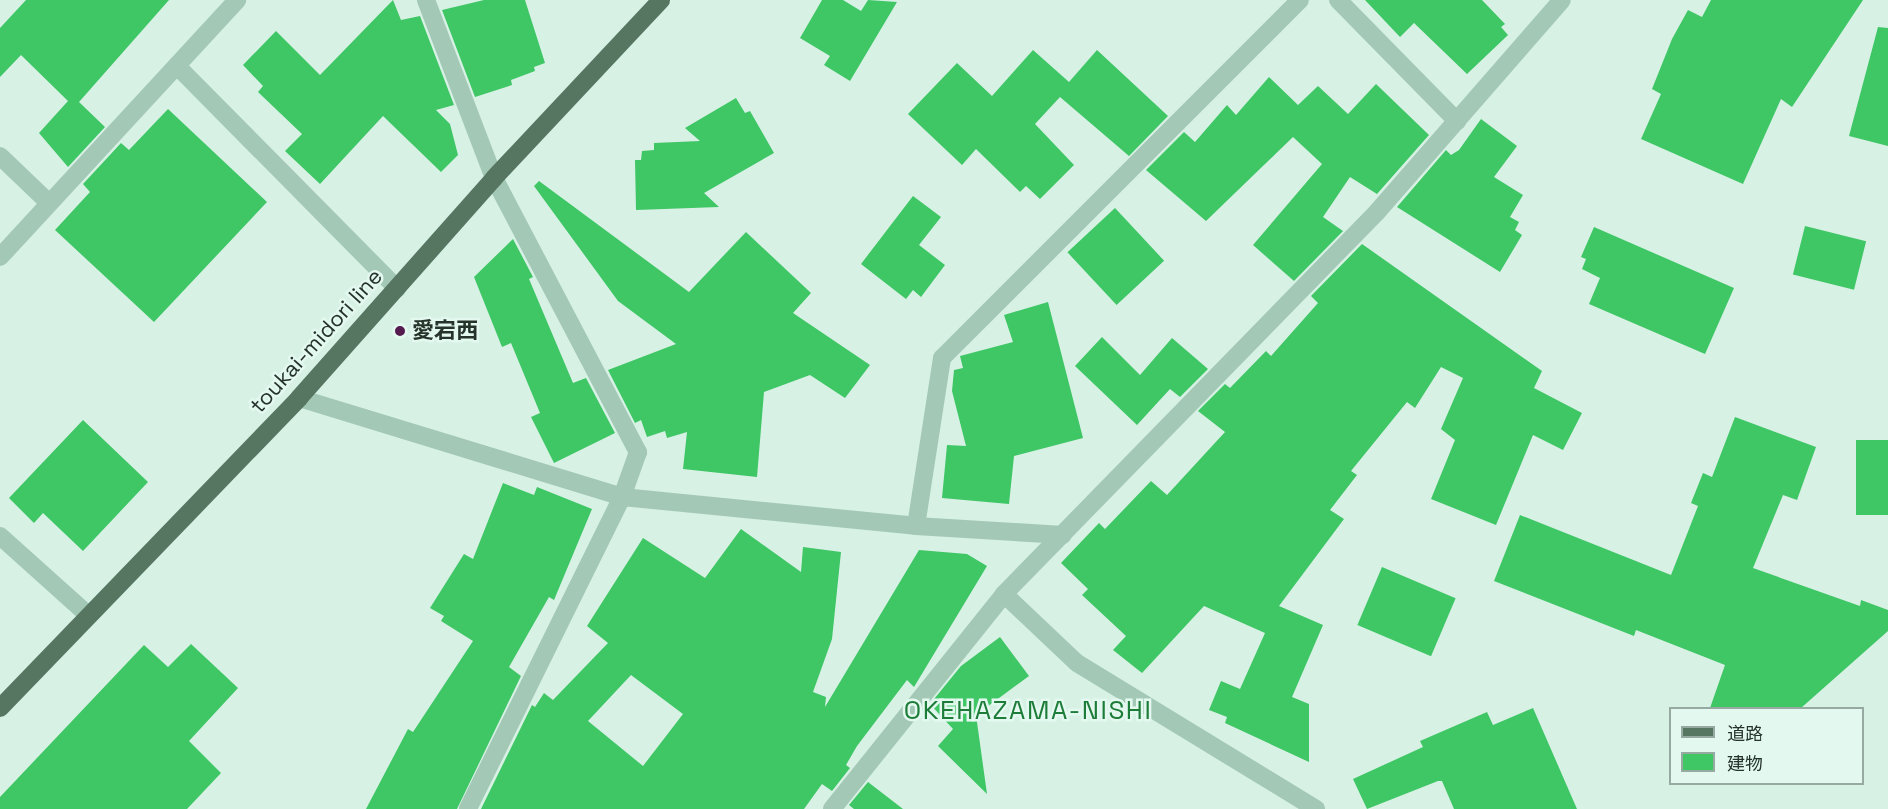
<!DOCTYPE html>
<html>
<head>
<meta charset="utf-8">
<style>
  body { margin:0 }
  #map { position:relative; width:1888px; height:809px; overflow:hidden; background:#d7f1e5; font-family:"Space Grotesk","Noto Sans JP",sans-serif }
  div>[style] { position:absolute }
  .building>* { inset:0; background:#3fc665; transform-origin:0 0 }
  .minor>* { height:18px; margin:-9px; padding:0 9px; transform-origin:9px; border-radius:9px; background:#a3c8b6 }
  .major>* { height:18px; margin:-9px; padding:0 9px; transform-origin:9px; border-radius:9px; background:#567662 }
  .dots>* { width:16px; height:16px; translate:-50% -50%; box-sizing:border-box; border:3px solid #e3f9f0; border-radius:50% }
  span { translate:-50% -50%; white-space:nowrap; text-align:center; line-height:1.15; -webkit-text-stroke:5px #e3f9f0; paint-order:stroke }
  .poi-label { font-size:22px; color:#25332a; font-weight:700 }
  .left { translate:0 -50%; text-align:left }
  .street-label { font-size:22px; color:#25332a }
  .quarter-label { font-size:26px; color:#1d7c38; letter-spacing:1.5px }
  .legend { position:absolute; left:1669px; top:707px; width:195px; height:78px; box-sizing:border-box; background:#e3f9f0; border:2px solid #97aaa1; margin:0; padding:8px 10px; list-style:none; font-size:18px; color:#25332a }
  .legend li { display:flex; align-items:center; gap:12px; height:30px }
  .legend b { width:30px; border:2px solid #97aaa1 }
</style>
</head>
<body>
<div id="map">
  <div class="building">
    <div style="clip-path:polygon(26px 0,169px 0,79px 102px,105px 127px,68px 167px,39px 133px,68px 101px,21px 55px,0 77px,0 28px)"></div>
    <div style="clip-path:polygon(393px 0,401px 20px,420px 16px,454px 105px,436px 110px,450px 124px,458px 155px,441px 172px,383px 116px,320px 184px,285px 151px,302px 134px,258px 92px,263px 86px,243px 65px,276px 31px,320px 75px)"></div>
    <div style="clip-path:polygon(484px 0,525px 0,545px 63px,534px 67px,535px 71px,511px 80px,512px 85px,475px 97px,442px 10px)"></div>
    <div style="clip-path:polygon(822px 0,843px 0,861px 11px,868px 0,897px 2px,850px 81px,824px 65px,830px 56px,800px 38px)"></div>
    <div style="clip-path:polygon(1365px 0,1482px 0,1505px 24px,1501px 27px,1508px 35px,1467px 74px,1414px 23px,1400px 37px)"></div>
    <div style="clip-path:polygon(1711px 0,1863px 0,1792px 107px,1781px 99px,1743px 184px,1641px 139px,1661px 94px,1652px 89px,1672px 39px,1688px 10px,1702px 17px)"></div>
    <div style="clip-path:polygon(1878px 27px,1888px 28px,1888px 146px,1849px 136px)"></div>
    <div style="clip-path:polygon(1033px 50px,1069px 82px,1097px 50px,1168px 116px,1129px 156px,1060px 97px,1035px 124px,1074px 165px,1040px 199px,1026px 186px,1020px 192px,976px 149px,962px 165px,908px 114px,957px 63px,992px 96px)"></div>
    <div style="clip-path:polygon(1269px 77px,1298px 105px,1318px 86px,1348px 114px,1376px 84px,1429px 135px,1377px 194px,1350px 177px,1323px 217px,1343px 231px,1294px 281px,1253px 245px,1322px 164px,1293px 137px,1206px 221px,1146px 170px,1184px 132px,1195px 142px,1227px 105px,1236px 115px)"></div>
    <div style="clip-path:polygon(736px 98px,745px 113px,750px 111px,774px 153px,704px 193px,719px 207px,636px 210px,635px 160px,641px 160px,642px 151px,654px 150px,654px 143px,700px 141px,685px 128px)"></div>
    <div style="clip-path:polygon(168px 109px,267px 202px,154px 322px,55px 230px,90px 192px,83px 184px,121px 143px,129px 150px)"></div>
    <div style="clip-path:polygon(1481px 119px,1517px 146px,1494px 177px,1523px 195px,1510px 217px,1519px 222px,1515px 230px,1522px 235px,1500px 272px,1397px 207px,1446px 150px,1451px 155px,1459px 150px)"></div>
    <div style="clip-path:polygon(539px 181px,689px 292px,746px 232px,811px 293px,793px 313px,870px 365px,845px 398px,810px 375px,764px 392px,757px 477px,683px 469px,687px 432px,667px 438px,665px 431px,647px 437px,641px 420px,635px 423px,608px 370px,676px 344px,618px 301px,534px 186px)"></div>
    <div style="clip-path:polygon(913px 196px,941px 217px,919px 245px,945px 265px,921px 297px,913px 290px,906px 299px,861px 264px)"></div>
    <div style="left:1115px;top:208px;width:72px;height:65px;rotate:47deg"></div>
    <div style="left:1805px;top:226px;width:63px;height:50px;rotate:14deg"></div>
    <div style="clip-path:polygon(1594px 227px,1734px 288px,1705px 354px,1589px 304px,1600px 278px,1582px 269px,1586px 259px,1581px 257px)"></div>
    <div style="clip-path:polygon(513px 239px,533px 277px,529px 279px,573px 383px,586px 378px,615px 433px,554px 463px,531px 417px,540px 413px,511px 343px,502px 347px,474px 277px)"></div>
    <div style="clip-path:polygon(1362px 244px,1542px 371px,1534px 388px,1582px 413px,1563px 450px,1533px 435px,1496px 525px,1431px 499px,1455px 440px,1441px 429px,1463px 378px,1441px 367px,1415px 408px,1407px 402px,1351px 471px,1357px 475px,1330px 510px,1344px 519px,1279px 606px,1323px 625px,1292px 697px,1309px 704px,1309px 762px,1225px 723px,1227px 717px,1209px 710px,1221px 681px,1240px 689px,1265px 633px,1204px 606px,1142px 673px,1113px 650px,1126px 636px,1082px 595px,1088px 589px,1061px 563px,1099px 523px,1105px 529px,1151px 481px,1167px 495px,1225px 432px,1198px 411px,1225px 384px,1230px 388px,1266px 351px,1271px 356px,1318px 303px,1311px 296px)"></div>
    <div style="clip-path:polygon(1048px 302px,1083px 438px,1014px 456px,1009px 504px,942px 498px,947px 445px,966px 446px,952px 391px,954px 370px,963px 368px,960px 356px,1013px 342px,1004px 315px)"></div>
    <div style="clip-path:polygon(1102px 337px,1140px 375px,1172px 338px,1208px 369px,1180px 397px,1170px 389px,1137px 425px,1075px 366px)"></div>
    <div style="clip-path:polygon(1735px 417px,1816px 447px,1797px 500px,1783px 495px,1753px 568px,1860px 606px,1861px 600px,1888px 610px,1888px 631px,1801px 708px,1710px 708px,1725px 665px,1636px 630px,1634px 636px,1494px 581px,1520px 515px,1671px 575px,1698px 506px,1691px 503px,1703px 473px,1712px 477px)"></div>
    <div style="clip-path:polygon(83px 420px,148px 482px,83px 551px,43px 513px,34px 523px,9px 498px)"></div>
    <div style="left:1888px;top:440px;width:75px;height:32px;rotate:90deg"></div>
    <div style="clip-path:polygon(503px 483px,534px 495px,537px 487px,592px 509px,554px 600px,549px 597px,509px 667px,521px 676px,457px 809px,366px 809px,408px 729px,413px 732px,473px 641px,441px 621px,444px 616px,430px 608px,464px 554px,473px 559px)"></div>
    <div style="clip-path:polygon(evenodd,741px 529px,801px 572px,803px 547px,841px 552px,832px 639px,813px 692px,826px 697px,825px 707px,919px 550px,967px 554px,987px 566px,914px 687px,907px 680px,857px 746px,846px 765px,850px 768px,832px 791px,822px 784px,804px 809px,481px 809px,532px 705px,535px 707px,544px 693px,553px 700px,608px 643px,587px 626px,643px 538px,705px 578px,741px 529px,631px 675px,683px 714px,643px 766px,588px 721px,631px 675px)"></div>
    <div style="left:1382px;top:567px;width:80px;height:63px;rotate:23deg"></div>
    <div style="clip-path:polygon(1000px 637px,1029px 676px,976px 715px,987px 794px,938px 746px,953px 729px,930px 704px,961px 666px)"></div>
    <div style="clip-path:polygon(191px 644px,238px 688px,189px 741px,221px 773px,187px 809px,0 809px,0 797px,144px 645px,168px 667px)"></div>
    <div style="clip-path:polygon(1533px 708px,1577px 809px,1454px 809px,1442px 781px,1438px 781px,1367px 809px,1353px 779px,1423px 747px,1420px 741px,1487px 712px,1493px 725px)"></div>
    <div style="clip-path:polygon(868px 782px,903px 809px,854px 809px,849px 805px)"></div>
  </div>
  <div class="minor">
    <div style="left:426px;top:0;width:191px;rotate:69.1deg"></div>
    <div style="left:494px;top:178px;width:310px;rotate:62.3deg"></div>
    <div style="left:638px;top:452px;width:48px;rotate:109.6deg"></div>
    <div style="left:622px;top:497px;width:348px;rotate:116.3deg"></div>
    <div style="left:1338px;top:0;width:170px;rotate:45.5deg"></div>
    <div style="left:177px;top:66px;width:313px;rotate:45.3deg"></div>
    <div style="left:0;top:156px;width:68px;rotate:43.8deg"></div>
    <div style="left:0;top:257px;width:350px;rotate:-47.3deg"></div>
    <div style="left:299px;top:398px;width:338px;rotate:17deg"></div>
    <div style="left:622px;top:497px;width:295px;rotate:5.6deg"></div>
    <div style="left:916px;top:526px;width:147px;rotate:3.5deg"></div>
    <div style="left:916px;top:526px;width:170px;rotate:-81.2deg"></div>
    <div style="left:942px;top:358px;width:506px;rotate:-45deg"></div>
    <div style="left:0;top:536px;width:118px;rotate:41.9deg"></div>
    <div style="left:1004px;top:594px;width:100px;rotate:43.4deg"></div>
    <div style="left:1077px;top:663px;width:280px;rotate:31.4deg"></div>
    <div style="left:832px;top:809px;width:275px;rotate:-51.3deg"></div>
    <div style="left:1004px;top:594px;width:534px;rotate:-45.68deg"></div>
    <div style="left:1377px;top:212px;width:281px;rotate:-48.9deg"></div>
  </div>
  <div class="major">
    <div style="left:0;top:708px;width:431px;rotate:-46deg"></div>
    <div style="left:299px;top:398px;width:294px;rotate:-48.4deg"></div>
    <div style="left:494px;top:178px;width:244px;rotate:-46.8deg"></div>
  </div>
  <div class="dots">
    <div style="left:400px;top:331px;background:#551b4f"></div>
  </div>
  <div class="poi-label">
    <span class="left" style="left:412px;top:331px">愛宕西</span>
  </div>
  <div class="street-label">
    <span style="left:316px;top:341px;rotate:-48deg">toukai-midori line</span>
  </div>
  <div class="quarter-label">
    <span style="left:1028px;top:711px">OKEHAZAMA-NISHI</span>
  </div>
  <ul class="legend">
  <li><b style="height:8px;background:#567662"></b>道路</li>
  <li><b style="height:16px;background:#3fc665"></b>建物</li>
  </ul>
</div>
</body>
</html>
